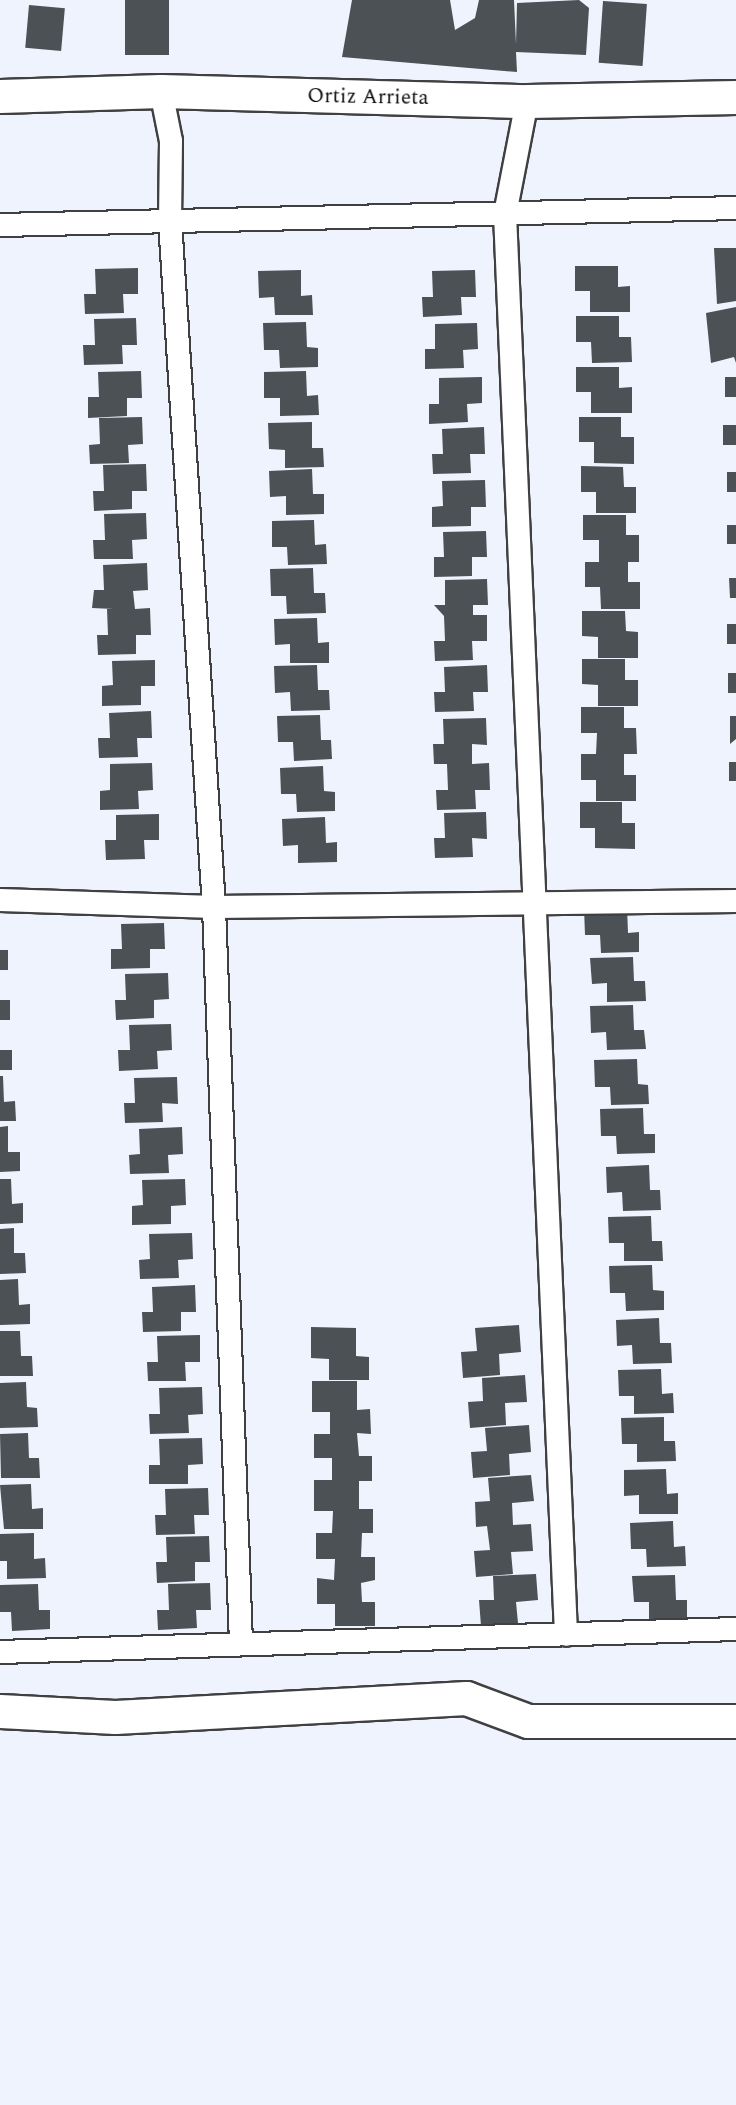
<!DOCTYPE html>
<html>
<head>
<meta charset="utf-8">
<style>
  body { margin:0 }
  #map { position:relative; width:736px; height:2105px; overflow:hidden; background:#eff3fd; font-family:Spectral,serif }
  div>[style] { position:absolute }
  .building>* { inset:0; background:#4b5155; transform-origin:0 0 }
  .roads { filter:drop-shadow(2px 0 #404040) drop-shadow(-2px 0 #404040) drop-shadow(0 2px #404040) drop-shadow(0 -2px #404040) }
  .service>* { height:22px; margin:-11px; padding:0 11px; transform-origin:11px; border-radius:11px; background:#fff }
  .minor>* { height:33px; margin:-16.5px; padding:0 16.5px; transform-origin:16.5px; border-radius:16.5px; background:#fff }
  .tertiary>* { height:33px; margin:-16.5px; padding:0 16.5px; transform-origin:16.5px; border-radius:16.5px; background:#fff }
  span { translate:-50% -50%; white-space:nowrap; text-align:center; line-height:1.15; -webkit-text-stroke:6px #fff; paint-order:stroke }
  .street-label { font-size:21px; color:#0d0d0d }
</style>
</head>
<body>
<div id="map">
  <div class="building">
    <div style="left:125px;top:0;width:44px;height:55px"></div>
    <div style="clip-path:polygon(352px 0,450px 0,455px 30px,475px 18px,479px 0,514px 0,516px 44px,517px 3px,579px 0,589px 8px,586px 55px,516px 52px,517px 72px,342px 57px)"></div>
    <div style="left:603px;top:1px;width:44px;height:62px;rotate:4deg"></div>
    <div style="left:29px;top:5px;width:36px;height:43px;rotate:5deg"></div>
    <div style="clip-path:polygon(714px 248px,736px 248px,736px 301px,717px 304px)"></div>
    <div style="clip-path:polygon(575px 266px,618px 266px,618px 287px,630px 286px,630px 312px,590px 312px,590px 291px,575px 291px)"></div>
    <div style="clip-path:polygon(138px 268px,138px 294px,123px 294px,124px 313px,85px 314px,84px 294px,96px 294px,95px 269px)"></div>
    <div style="clip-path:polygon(301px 270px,301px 296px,312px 295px,313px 315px,275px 315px,274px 297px,259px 298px,258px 271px)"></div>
    <div style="clip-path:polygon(475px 270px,476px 297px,461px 297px,462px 315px,423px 317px,422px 297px,433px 297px,432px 271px)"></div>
    <div style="clip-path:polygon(736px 307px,736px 363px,734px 357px,711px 363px,706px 313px)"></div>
    <div style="clip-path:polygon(576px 316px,619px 316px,619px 337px,631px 337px,632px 362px,592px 363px,591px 342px,576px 342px)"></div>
    <div style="clip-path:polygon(136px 318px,137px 345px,122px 345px,123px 364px,84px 365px,83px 345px,95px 345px,94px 319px)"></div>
    <div style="clip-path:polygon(306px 322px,307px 347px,318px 348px,318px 367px,280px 368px,279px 350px,264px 350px,263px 323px)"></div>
    <div style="clip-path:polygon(477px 323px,478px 349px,463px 350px,464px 368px,425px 369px,425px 349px,435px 349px,435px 324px)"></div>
    <div style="clip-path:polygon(576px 367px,619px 367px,619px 388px,632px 387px,632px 413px,591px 413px,591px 392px,576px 392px)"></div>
    <div style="clip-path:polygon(141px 371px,142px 398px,127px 398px,127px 416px,88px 418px,88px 397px,99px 397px,98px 372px)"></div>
    <div style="clip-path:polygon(306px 371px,307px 396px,318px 395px,319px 415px,280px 416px,280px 398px,264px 398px,264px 372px)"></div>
    <div style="clip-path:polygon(482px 377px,482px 403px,467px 404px,468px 422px,429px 424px,429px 404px,439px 404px,439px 378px)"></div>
    <div style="left:736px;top:377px;width:20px;height:11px;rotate:90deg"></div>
    <div style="clip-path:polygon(142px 417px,143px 444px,128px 445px,129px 463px,90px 464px,89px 445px,100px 444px,99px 418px)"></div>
    <div style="clip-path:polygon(579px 417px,621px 417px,621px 437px,634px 437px,634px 464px,594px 463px,594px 442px,579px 442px)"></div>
    <div style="clip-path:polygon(312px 422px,312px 448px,323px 448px,324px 467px,285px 468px,285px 450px,269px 449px,268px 423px)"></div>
    <div style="left:736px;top:425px;width:20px;height:13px;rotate:90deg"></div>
    <div style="clip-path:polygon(484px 427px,485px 454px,470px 454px,471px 473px,433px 474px,432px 454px,443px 454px,442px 429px)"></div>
    <div style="clip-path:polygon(146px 464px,147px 491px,132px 491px,132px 509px,94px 511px,93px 491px,104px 491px,103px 465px)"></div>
    <div style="clip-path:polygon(581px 466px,623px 467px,624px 487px,636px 487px,636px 513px,596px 513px,596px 492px,581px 492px)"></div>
    <div style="clip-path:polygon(312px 469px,313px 494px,324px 494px,324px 514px,286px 515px,286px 496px,270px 497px,269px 471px)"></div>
    <div style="left:736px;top:472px;width:20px;height:9px;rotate:90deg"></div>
    <div style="clip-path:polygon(485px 480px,486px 507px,471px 507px,471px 526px,432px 527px,432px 507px,443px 506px,442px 481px)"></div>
    <div style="clip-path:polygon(146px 513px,147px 539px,132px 540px,133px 559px,94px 559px,93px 540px,105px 540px,104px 514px)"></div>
    <div style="clip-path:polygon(583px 515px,626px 515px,626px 535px,639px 535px,639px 562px,628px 562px,628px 582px,640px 582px,640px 609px,601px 609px,600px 587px,585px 587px,585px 562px,599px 562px,599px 540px,583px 540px)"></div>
    <div style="clip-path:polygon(314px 520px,315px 545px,326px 544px,327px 564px,288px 565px,287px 547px,272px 547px,272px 521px)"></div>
    <div style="left:727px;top:525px;width:9px;height:19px"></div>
    <div style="clip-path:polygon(486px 531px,487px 557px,472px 557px,472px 576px,434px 577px,434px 557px,444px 557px,443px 532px)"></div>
    <div style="clip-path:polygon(147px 563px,148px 590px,133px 591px,135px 609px,150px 608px,151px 635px,136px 635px,136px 654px,98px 655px,97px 635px,108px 635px,107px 609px,114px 609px,92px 608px,94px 590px,104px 590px,103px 565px)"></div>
    <div style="clip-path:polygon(313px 568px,314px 593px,325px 593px,326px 613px,287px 614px,286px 596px,271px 596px,270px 569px)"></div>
    <div style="clip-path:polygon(729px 578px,736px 578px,736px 598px,730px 598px)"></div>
    <div style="clip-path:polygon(487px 579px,488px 605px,473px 605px,473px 615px,487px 615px,487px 641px,472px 641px,473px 660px,435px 661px,434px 641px,445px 641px,444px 616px,434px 605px,445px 605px,445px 580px)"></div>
    <div style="clip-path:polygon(582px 611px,625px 611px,626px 631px,638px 632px,638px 658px,598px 658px,598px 637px,582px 636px)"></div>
    <div style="clip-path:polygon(317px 618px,318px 643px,329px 642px,329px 663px,290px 663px,290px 644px,275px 645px,274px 619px)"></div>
    <div style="left:727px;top:624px;width:9px;height:20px"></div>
    <div style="clip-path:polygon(582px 659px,625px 659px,625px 680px,638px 680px,638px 706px,598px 706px,598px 685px,582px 684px)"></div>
    <div style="clip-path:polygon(155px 660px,155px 686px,141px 686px,141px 705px,102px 706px,102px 686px,113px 685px,112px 661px)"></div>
    <div style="clip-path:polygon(317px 665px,318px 690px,329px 690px,330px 710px,291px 711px,290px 692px,275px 693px,274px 666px)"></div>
    <div style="clip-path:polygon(487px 665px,488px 692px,473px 692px,474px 711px,435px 712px,434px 692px,445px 692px,444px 667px)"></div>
    <div style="left:728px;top:673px;width:8px;height:20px"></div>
    <div style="clip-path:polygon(581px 707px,624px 707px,624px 728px,636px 728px,637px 754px,624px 754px,624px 775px,636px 775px,636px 801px,596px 801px,596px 780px,581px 780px,581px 754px,596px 754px,597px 733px,581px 733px)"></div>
    <div style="clip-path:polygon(151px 711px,152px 738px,137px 738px,138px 757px,99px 758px,98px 738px,110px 738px,109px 713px)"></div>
    <div style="clip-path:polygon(320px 715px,321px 740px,331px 740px,332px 759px,294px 761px,293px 742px,278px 742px,277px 716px)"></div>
    <div style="clip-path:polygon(730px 716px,736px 716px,736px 739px,730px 744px)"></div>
    <div style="clip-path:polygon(486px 718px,487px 745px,472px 744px,472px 764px,489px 763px,490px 790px,475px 790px,476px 809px,437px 810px,436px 790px,448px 790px,447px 764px,434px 764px,433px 744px,444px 744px,443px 719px)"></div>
    <div style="left:729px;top:762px;width:7px;height:19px"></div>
    <div style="clip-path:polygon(152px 763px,153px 790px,138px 791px,139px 809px,100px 810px,100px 791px,110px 790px,110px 764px)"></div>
    <div style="clip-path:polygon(323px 766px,324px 791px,335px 792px,335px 811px,297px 812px,296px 794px,281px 794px,280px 768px)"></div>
    <div style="clip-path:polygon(580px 802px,622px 802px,622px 823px,635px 823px,635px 849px,595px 848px,595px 828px,580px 828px)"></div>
    <div style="clip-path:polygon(486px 812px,487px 839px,472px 838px,473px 857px,435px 858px,434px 838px,445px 838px,444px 813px)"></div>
    <div style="clip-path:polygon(159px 814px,159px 840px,144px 840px,145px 859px,106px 860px,105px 840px,116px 840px,116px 815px)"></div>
    <div style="clip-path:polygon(325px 817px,326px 843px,337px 842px,337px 862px,298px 863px,298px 845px,283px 846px,282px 819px)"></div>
    <div style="clip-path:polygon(627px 907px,628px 933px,639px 932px,639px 952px,601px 953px,600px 935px,585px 935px,584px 908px)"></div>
    <div style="clip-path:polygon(164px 923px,165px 949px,150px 949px,150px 968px,111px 969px,111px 949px,122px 949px,121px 924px)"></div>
    <div style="left:0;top:950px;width:8px;height:20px"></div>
    <div style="clip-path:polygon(633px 957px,634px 981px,645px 981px,646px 1001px,607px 1002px,607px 983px,592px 984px,590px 958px)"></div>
    <div style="clip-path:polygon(168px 973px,169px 999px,154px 1000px,154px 1018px,116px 1020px,115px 1000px,126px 1000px,125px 974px)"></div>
    <div style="left:10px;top:1000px;width:20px;height:10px;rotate:90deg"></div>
    <div style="clip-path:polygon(633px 1005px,634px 1030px,644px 1030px,646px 1049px,607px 1050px,606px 1032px,591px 1033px,590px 1006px)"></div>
    <div style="clip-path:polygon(171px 1024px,172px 1050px,157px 1051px,158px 1069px,119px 1071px,118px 1050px,130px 1050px,129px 1025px)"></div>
    <div style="left:0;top:1050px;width:12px;height:20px"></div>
    <div style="clip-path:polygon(637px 1059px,638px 1084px,648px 1085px,649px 1104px,611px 1105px,610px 1087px,595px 1087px,594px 1060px)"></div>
    <div style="clip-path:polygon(0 1076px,3px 1076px,4px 1102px,15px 1101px,16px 1121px,0 1121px)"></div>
    <div style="clip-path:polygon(177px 1077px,178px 1104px,162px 1103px,163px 1122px,125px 1123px,124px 1103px,135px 1103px,134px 1078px)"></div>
    <div style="clip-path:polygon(643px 1108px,644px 1134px,655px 1134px,655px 1153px,617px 1154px,616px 1136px,601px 1136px,600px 1109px)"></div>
    <div style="clip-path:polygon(8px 1126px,8px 1152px,20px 1152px,20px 1171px,0 1172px,0 1127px)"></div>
    <div style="clip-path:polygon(182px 1127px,183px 1154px,168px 1155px,169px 1173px,130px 1174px,129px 1155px,140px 1154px,139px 1129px)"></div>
    <div style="clip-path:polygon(649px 1165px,650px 1190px,660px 1190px,661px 1210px,623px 1211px,622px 1192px,607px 1193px,606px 1167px)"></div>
    <div style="clip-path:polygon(0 1179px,11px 1179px,12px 1204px,23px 1203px,23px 1223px,0 1224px)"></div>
    <div style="clip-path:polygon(185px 1179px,186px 1205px,171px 1206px,171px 1224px,132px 1225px,132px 1206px,143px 1205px,142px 1180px)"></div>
    <div style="clip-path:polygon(651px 1216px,652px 1241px,662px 1241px,663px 1261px,624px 1261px,624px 1243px,609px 1243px,608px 1217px)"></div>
    <div style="clip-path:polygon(14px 1228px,14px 1253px,25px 1253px,26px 1273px,0 1274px,0 1229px)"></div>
    <div style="clip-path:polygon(192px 1233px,193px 1259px,178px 1260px,179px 1278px,140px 1279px,139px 1260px,150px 1259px,149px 1234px)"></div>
    <div style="clip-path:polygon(652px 1265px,653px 1290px,664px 1291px,664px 1310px,626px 1311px,625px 1293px,610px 1293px,609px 1266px)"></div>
    <div style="clip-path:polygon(18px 1279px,19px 1305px,30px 1304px,30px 1324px,0 1325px,0 1280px)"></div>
    <div style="clip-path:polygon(195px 1285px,196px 1312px,181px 1312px,181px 1331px,143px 1332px,142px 1312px,153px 1312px,152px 1287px)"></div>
    <div style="clip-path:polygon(659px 1318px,660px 1343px,671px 1343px,672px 1363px,633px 1364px,632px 1345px,617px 1346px,616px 1320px)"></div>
    <div style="clip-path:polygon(519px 1325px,521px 1352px,499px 1354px,500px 1375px,463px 1378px,461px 1352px,477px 1351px,475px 1328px)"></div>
    <div style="clip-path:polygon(311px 1327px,356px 1328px,356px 1356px,369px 1357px,369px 1380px,329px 1380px,329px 1359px,311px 1358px)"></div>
    <div style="clip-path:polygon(0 1331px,20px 1331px,21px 1356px,32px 1356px,33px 1376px,0 1376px)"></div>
    <div style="clip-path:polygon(200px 1335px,200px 1362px,185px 1362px,186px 1381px,148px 1381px,147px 1362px,158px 1362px,157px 1336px)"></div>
    <div style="clip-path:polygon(661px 1369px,662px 1394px,673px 1393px,674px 1413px,634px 1414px,634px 1396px,619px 1396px,618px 1370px)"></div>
    <div style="clip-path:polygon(525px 1375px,527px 1402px,505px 1403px,506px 1425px,470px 1428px,468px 1402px,483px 1401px,482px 1378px)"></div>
    <div style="clip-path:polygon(312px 1381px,357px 1381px,357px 1410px,370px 1409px,371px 1434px,357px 1433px,359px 1456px,372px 1456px,372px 1481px,359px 1481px,359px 1509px,373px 1509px,373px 1533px,362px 1533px,361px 1557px,375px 1557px,375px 1580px,361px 1583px,362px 1602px,375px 1602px,375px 1626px,335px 1626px,335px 1604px,317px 1604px,317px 1578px,334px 1580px,335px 1559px,316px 1559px,316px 1533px,332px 1533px,333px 1511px,314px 1511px,314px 1480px,332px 1480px,332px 1458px,314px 1458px,314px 1434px,330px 1434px,330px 1412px,312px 1412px)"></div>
    <div style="clip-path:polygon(26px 1382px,27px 1407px,37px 1408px,38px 1427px,0 1428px,0 1383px)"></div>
    <div style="clip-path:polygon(202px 1387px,203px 1414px,188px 1415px,189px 1433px,150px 1434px,149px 1414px,160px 1414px,159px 1388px)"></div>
    <div style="clip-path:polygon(664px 1417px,664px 1441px,675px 1441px,676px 1461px,637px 1462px,637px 1444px,622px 1444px,621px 1418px)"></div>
    <div style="clip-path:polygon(529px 1425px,531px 1452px,509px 1454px,510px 1475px,473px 1478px,471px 1452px,487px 1451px,485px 1428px)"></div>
    <div style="clip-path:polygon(28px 1433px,29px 1458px,39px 1458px,40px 1478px,1px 1478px,0 1434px)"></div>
    <div style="clip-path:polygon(202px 1438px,203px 1464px,188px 1465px,188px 1484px,149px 1484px,149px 1465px,160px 1465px,159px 1439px)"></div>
    <div style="clip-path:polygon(666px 1469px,667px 1494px,678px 1493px,678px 1514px,639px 1514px,639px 1495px,624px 1496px,624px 1470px)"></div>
    <div style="clip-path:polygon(531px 1475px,534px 1501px,512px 1503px,513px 1525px,531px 1524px,533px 1551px,511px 1552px,513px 1574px,476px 1577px,474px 1551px,490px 1550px,487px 1526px,476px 1527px,475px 1502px,490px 1501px,488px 1478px)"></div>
    <div style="clip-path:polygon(31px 1484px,32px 1509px,43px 1508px,43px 1529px,4px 1529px,0 1485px)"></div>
    <div style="clip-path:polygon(208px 1488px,209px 1515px,194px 1515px,195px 1534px,156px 1535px,155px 1515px,166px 1515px,165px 1489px)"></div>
    <div style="clip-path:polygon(673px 1521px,674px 1547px,685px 1546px,686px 1566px,647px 1567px,646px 1549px,631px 1549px,630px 1523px)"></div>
    <div style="clip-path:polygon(34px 1533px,34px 1559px,45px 1558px,46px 1578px,7px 1579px,7px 1561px,0 1561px,0 1534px)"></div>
    <div style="clip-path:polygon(209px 1536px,210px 1562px,195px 1562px,195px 1581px,157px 1583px,156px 1562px,167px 1562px,166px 1537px)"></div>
    <div style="clip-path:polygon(536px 1574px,538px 1600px,516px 1602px,518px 1623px,481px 1626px,479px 1600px,494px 1600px,493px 1576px)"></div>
    <div style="clip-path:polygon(675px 1575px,676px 1600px,687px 1600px,687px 1619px,649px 1621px,649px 1602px,634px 1602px,632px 1576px)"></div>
    <div style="clip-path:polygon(210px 1583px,211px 1610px,196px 1610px,197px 1628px,158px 1630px,157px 1610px,169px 1610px,168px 1584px)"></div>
    <div style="clip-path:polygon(38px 1584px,39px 1610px,50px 1610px,50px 1629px,12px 1631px,11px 1612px,0 1612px,0 1585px)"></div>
  </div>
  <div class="roads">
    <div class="service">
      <div style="left:161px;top:91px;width:51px;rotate:78.7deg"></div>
      <div style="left:171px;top:141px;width:80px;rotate:90.7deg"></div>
      <div style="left:170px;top:221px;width:687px;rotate:86.33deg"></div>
      <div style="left:214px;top:907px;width:737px;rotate:87.9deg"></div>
      <div style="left:527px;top:101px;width:115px;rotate:101deg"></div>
      <div style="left:505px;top:214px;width:1422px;rotate:87.54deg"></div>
      <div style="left:0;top:225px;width:736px;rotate:-1.32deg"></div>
      <div style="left:0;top:900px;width:214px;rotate:1.9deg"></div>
      <div style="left:214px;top:907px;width:522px;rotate:-0.66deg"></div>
      <div style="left:0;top:1652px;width:736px;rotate:-1.79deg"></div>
    </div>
    <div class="minor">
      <div style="left:0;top:1711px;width:115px;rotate:3deg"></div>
      <div style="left:115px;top:1717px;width:352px;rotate:-3.1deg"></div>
      <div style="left:466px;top:1698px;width:66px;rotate:20.4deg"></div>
      <div style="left:528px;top:1721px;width:208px"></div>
    </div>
    <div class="tertiary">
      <div style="left:0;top:96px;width:161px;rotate:-1.8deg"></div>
      <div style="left:161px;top:91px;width:366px;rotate:1.6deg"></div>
      <div style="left:527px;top:101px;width:209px;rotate:-1.1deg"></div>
    </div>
  </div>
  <div class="street-label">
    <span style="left:368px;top:97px;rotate:1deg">Ortiz Arrieta</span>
  </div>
</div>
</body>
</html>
